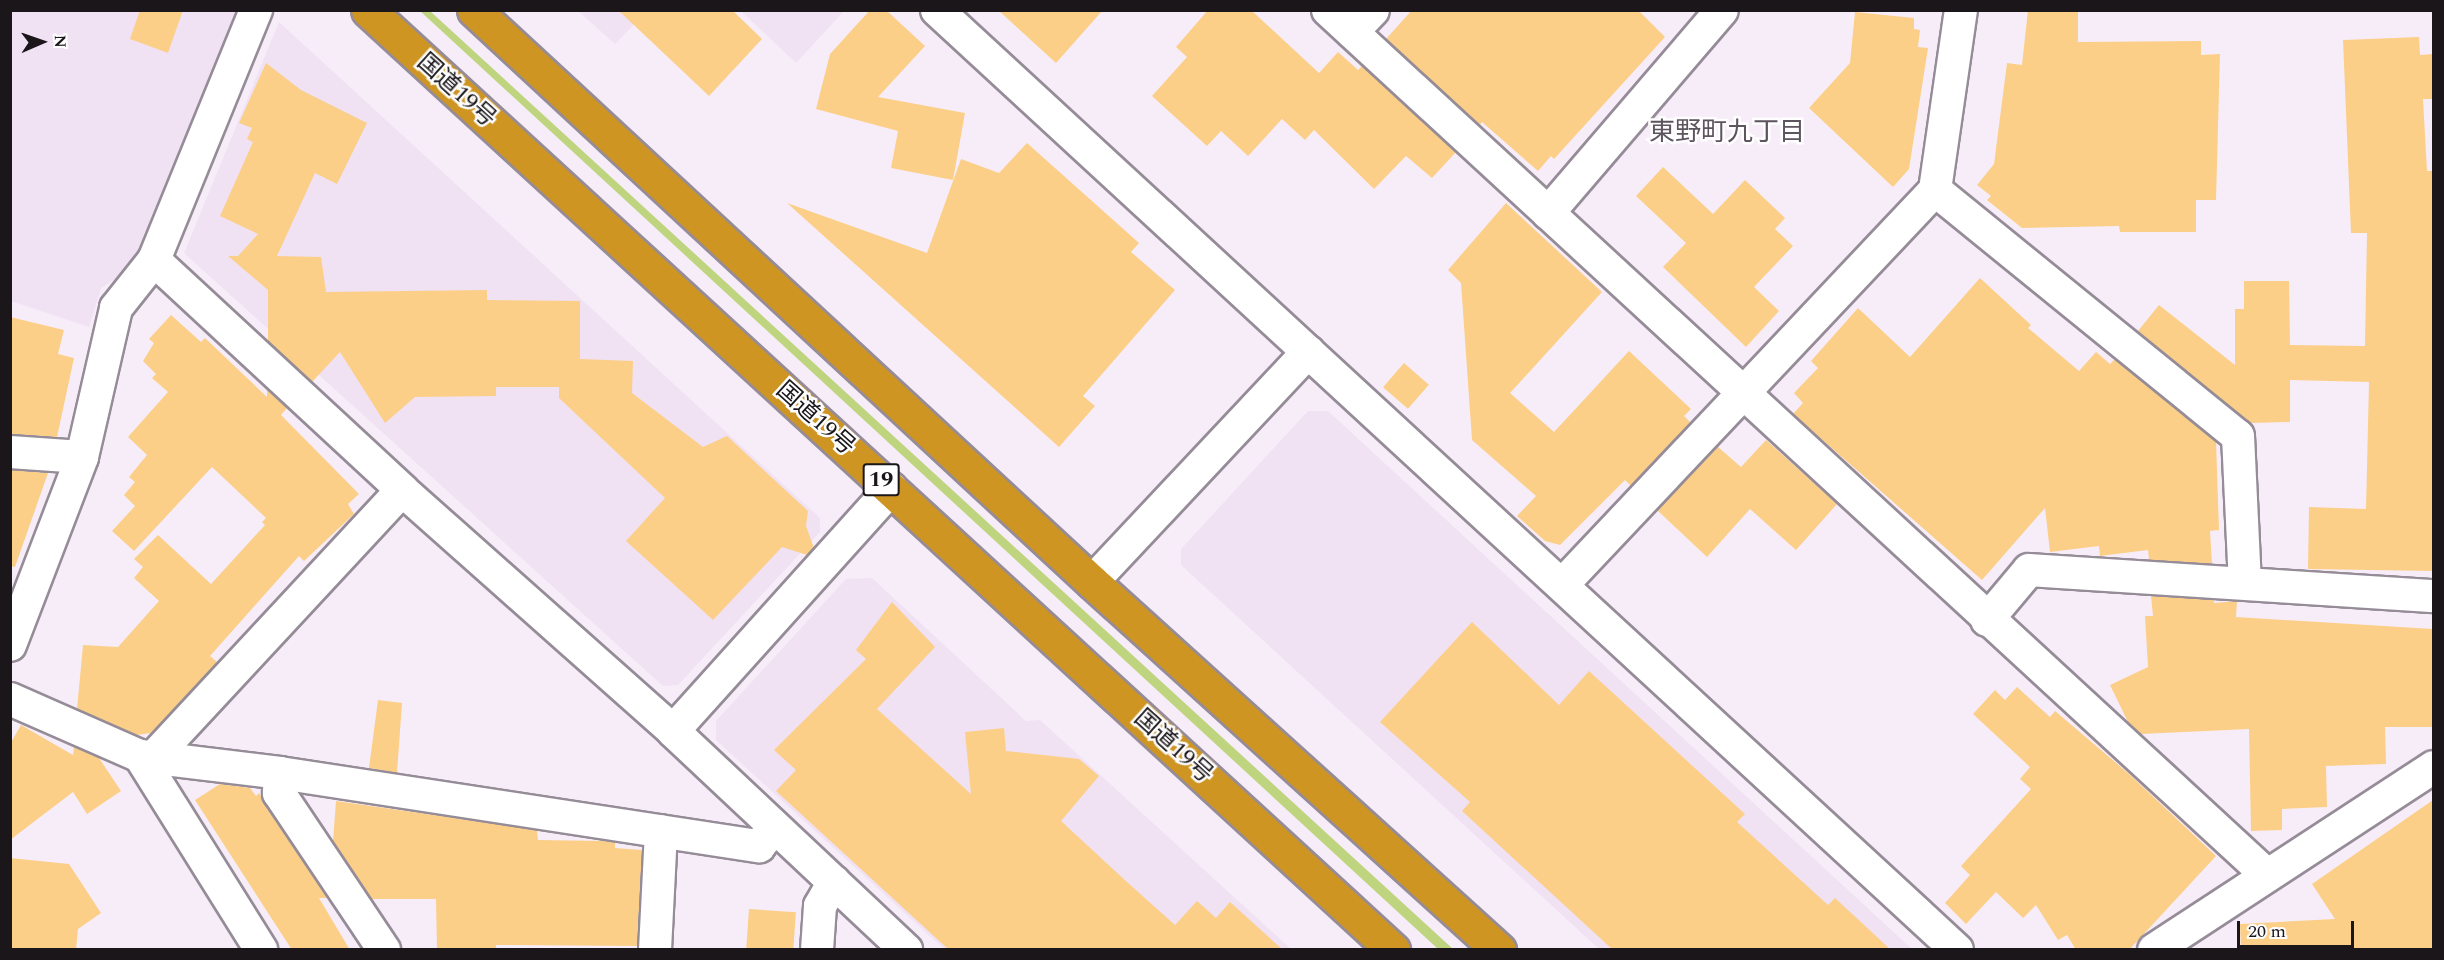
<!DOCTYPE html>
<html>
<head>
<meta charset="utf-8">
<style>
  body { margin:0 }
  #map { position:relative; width:2444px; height:960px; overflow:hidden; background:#f7edf9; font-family:Spectral,"Noto Sans JP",serif }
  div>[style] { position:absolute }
  .built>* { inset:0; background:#f0e1f3 }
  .green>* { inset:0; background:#bfd47e }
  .building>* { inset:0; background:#fccf88; transform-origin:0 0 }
  .roads { filter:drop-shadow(2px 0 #958c98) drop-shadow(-2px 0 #958c98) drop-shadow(0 2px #958c98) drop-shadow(0 -2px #958c98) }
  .street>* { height:32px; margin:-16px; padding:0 16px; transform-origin:16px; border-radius:16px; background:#fff }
  .highway>* { height:33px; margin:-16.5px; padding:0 16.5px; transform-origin:16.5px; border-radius:16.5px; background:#ce9523 }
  span { translate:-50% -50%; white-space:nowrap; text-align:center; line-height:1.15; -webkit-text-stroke:5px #fefefe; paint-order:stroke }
  .shield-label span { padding:2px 4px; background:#fefefe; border:2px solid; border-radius:4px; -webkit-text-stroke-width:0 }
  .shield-label { font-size:22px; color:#1a161a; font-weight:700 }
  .street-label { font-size:24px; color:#1a161a }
  .neighbourhood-label { font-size:26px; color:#5c545e }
  .frame { position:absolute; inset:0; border:12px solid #1a161a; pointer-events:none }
  .north { position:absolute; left:12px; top:12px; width:60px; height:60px; -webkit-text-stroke:4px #fefefe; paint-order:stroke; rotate:88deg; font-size:16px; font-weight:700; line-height:24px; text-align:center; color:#1a161a }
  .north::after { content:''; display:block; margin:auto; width:21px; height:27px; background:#1a161a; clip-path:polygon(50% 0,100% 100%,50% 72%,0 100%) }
  .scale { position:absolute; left:2237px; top:921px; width:117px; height:27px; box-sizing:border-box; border:3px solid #1a161a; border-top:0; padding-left:8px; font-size:18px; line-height:21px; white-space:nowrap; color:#1a161a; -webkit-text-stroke:4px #fefefe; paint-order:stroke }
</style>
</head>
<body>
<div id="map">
  <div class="built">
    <div style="clip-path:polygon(11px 11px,238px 11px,134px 268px,101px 288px,89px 327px,11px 301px)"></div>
    <div style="clip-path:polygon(578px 11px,647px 11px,615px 44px)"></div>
    <div style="clip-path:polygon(741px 11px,844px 11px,796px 63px)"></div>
    <div style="clip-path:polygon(279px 22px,820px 518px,820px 532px,678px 685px,663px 686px,184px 253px)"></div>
    <div style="clip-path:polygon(1308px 411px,1328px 411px,1912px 949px,1599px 949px,1181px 565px,1181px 549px)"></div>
    <div style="clip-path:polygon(872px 578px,1026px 721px,1040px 720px,1291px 949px,944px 949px,716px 740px,716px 721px,846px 579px)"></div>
  </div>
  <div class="green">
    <div style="clip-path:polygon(420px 11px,430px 11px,1453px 949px,1438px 949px)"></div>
  </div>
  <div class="building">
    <div style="clip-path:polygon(140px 10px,183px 10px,168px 53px,130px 39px)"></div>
    <div style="clip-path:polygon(618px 10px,732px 10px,762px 39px,709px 96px)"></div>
    <div style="clip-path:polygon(870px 10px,886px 10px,925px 46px,878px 97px,965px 113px,953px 180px,891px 168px,898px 131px,816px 109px,830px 54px)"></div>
    <div style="clip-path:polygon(998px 10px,1103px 10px,1056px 63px)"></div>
    <div style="clip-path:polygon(1208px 10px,1251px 10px,1319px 73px,1338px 52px,1358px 70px,1362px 66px,1456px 152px,1432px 178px,1406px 156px,1374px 189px,1314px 130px,1305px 140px,1282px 119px,1248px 156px,1221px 131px,1207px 146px,1152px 96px,1187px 57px,1176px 47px)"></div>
    <div style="clip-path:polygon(1412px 10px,1638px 10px,1665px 37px,1554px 159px,1551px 156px,1538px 171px,1482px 122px,1480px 125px,1386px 39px)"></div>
    <div style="clip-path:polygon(2028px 10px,2078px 10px,2078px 42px,2201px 41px,2201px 55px,2220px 54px,2216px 200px,2196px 200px,2196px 232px,2120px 232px,2119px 226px,2022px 228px,1987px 200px,1991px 196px,1977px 185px,1994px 164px,2007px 63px,2022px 65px)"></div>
    <div style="clip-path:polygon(1855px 12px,1914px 18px,1914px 29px,1920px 30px,1918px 47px,1928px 48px,1909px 169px,1893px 187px,1809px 108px,1850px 63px)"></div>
    <div style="clip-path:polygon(2419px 37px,2420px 55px,2433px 54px,2433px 99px,2423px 99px,2427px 171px,2433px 171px,2433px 571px,2308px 569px,2309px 507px,2366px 509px,2369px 382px,2290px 380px,2290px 422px,2250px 423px,2138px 331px,2159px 305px,2235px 365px,2235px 309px,2244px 309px,2244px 281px,2289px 281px,2290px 345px,2365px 346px,2367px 233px,2351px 233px,2343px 40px)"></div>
    <div style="clip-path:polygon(266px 63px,301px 90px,367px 123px,337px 184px,315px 173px,277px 256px,321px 257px,326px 292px,487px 290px,487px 300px,580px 301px,580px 359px,633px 361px,632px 393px,703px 447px,727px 436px,808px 511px,806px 526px,814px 548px,807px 555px,782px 547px,713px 620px,626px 541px,665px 498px,559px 398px,559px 387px,496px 387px,496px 396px,415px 397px,385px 423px,340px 352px,312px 382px,268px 341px,268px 290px,228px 256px,238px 256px,258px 234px,220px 216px,253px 142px,247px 139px,252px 128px,239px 123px)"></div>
    <div style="clip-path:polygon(1027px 143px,1139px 243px,1131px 252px,1175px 290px,1083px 396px,1095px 406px,1059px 447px,787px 203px,927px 253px,961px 159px,999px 173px)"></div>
    <div style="clip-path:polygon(1663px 167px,1713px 214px,1745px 180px,1785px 218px,1775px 229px,1793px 246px,1754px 287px,1779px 311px,1746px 347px,1663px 267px,1686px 243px,1636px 196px)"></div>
    <div style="clip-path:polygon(1506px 203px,1602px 292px,1510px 393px,1554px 432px,1629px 351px,1691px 409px,1684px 416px,1691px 423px,1631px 486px,1625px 480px,1560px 545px,1545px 541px,1517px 516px,1536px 496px,1472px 440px,1461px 283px,1448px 270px)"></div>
    <div style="clip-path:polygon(1980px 278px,2031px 325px,2028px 328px,2079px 371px,2096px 352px,2110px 364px,2115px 359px,2216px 441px,2219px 530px,2210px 531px,2212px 564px,2149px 560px,2148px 550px,2100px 556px,2099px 546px,2050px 552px,2045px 508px,1982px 580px,1793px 414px,1803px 403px,1794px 393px,1818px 368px,1811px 361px,1858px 308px,1910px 357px)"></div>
    <div style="clip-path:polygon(171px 315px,201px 342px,205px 338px,267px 397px,267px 389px,287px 408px,281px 415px,359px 494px,348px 504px,354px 514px,304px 561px,299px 556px,210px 656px,217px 662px,207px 674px,151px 733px,137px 735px,77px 709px,83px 645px,118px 647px,159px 601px,134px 578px,143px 567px,134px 559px,158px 535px,211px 584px,265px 525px,262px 522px,266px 518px,212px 467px,134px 551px,112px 531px,135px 506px,124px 495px,135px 482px,129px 477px,147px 455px,128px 437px,168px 392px,152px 378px,156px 374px,143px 361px,154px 343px,149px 339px)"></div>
    <div style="clip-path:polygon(10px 317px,64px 330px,58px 354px,74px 358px,57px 437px,10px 434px)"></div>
    <div style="left:1404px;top:363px;width:33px;height:32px;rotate:41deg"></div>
    <div style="clip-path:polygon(1766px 440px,1837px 504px,1796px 550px,1750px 509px,1707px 557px,1657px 510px,1718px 447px,1741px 467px)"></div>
    <div style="clip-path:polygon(10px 470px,48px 473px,15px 567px,10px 566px)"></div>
    <div style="clip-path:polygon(2151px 596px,2214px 600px,2214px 603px,2237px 601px,2236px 617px,2433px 629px,2433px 727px,2385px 727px,2386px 764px,2326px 766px,2327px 807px,2282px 809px,2282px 830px,2251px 831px,2249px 729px,2141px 734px,2128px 722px,2110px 685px,2148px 667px,2145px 616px,2153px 616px)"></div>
    <div style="clip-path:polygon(892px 602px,935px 647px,877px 709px,971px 794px,965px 732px,1004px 728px,1006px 751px,1079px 759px,1099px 776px,1061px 821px,1127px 882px,1175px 925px,1197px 901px,1216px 918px,1230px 902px,1283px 950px,949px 950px,776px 791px,796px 770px,774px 750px,866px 659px,856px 650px)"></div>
    <div style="clip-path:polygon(1472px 622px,1559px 705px,1589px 671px,1745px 814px,1737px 822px,1828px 905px,1835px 898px,1891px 950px,1613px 950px,1462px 811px,1470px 802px,1380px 722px)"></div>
    <div style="clip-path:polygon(2017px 687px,2050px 717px,2055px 711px,2128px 773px,2216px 856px,2129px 950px,2076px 950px,2067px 935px,2058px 940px,2036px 905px,2023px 918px,1996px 892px,1966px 924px,1945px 903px,1970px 875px,1961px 866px,2031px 789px,2020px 779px,2030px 767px,1973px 714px,1995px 690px,2005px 700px)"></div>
    <div style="clip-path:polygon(378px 700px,402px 703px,397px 773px,369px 768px)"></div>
    <div style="clip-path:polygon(21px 725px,73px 755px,74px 747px,99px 758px,121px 791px,87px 814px,73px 792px,10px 840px,10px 744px)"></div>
    <div style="clip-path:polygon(220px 784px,250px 788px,256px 796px,259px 793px,328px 898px,319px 898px,350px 950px,292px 950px,195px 800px)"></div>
    <div style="clip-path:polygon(2433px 800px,2433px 950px,2241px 950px,2240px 924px,2335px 919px,2312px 884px)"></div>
    <div style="clip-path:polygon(336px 801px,537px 830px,538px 840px,605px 841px,615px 842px,615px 848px,642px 850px,637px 946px,496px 945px,496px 950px,437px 950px,436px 899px,371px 899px,333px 841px)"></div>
    <div style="clip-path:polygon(10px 858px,69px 864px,101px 913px,78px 929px,76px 950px,10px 950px)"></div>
    <div style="left:749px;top:909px;width:47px;height:41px;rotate:4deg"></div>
  </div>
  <div class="roads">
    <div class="street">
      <div style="left:937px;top:10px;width:1387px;rotate:42.66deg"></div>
      <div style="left:1328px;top:10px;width:1277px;rotate:42.65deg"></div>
      <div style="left:1352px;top:32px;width:30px;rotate:-46deg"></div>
      <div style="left:1935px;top:190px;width:390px;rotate:39.1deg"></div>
      <div style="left:2238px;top:436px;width:146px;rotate:87.3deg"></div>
      <div style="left:1548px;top:213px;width:267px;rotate:-49.4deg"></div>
      <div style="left:154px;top:260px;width:338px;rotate:42.8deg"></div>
      <div style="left:402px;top:490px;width:363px;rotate:41.6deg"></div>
      <div style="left:673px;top:731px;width:320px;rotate:43.2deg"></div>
      <div style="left:10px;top:452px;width:72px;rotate:4deg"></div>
      <div style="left:1092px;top:582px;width:316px;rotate:-46.8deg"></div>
      <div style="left:1562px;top:585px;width:543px;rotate:-46.64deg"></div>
      <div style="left:1935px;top:190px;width:182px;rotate:-81.8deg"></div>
      <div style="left:1987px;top:620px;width:65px;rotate:-50deg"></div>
      <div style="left:2029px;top:570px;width:406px;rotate:3.7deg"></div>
      <div style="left:10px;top:645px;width:201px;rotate:-69deg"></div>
      <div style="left:82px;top:457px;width:153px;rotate:-77.1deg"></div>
      <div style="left:116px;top:308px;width:61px;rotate:-51.6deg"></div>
      <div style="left:154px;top:260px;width:270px;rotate:-67.8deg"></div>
      <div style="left:10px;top:699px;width:142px;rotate:23.7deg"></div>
      <div style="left:140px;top:756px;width:141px;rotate:6.9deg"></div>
      <div style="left:280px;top:773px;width:485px;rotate:8.7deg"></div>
      <div style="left:759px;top:846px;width:23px;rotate:-50deg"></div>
      <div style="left:673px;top:731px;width:326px;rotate:-48deg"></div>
      <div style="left:140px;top:756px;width:229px;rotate:58deg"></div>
      <div style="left:154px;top:757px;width:364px;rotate:-47.1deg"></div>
      <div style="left:280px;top:773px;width:20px;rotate:93deg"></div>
      <div style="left:279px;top:793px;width:189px;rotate:56.2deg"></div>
      <div style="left:655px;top:950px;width:119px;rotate:-87.1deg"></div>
      <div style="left:817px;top:950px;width:44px;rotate:-86.1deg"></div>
      <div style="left:820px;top:906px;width:28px;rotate:-60deg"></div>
      <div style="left:2154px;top:950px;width:334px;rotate:-33.2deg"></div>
    </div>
    <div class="highway">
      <div style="left:368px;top:10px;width:1391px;rotate:42.52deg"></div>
      <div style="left:474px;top:10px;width:842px;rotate:42.79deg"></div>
      <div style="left:1092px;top:582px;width:549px;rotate:42.12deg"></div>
    </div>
  </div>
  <div class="shield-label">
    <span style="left:881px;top:480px">19</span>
  </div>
  <div class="street-label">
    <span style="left:456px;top:91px;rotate:42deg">国道19号</span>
    <span style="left:815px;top:419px;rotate:42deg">国道19号</span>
    <span style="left:1173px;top:747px;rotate:42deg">国道19号</span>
  </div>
  <div class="neighbourhood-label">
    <span style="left:1727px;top:133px">東野町九丁目</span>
  </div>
  <div class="frame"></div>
  <div class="north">N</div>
  <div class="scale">20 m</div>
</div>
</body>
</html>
